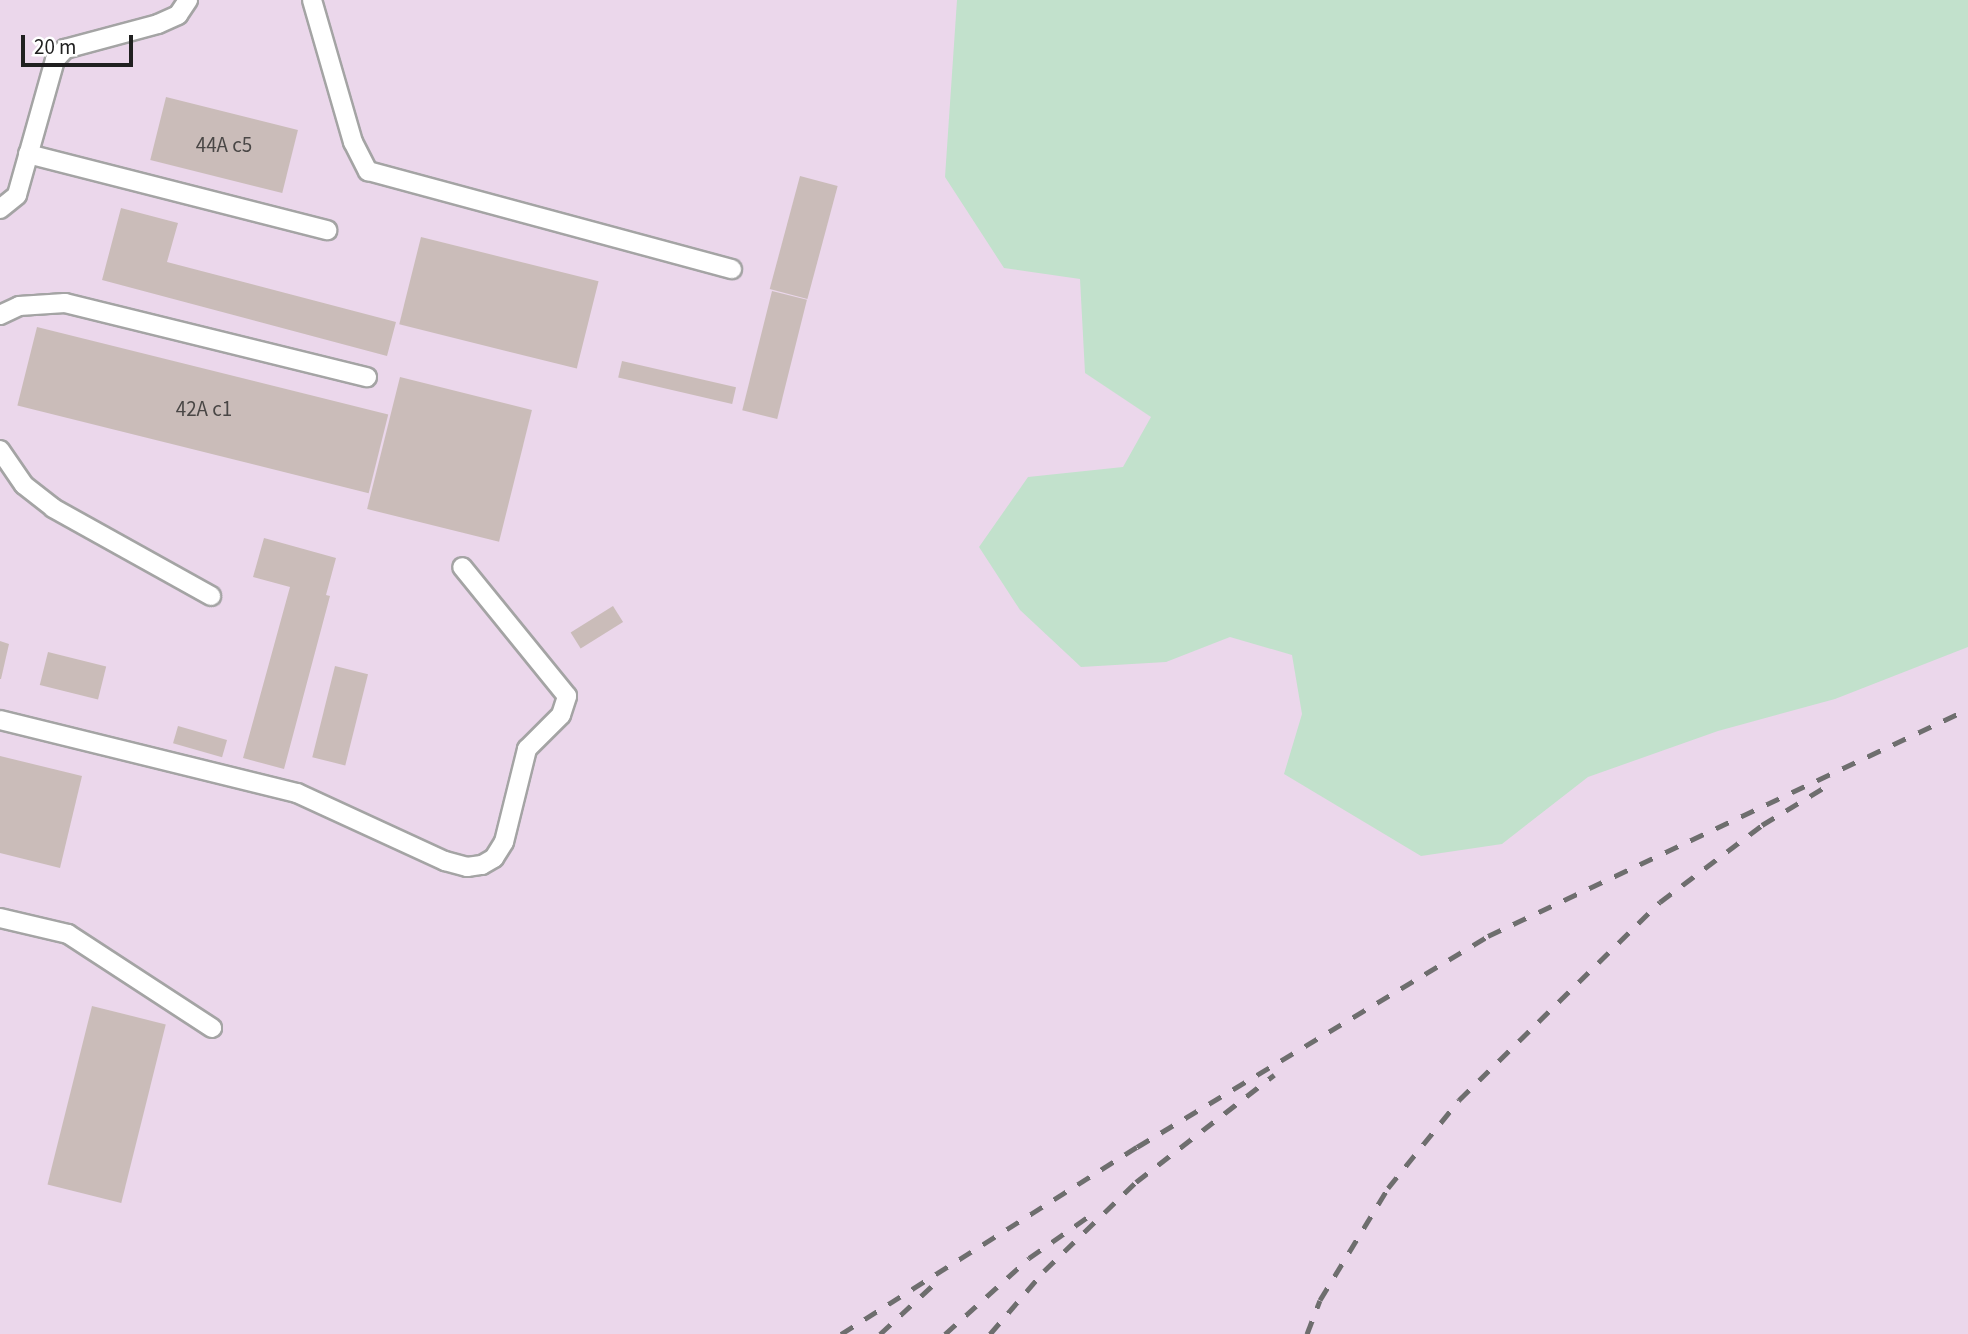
<!DOCTYPE html>
<html>
<head>
<meta charset="utf-8">
<style>
  body { margin:0 }
  #map { position:relative; width:1968px; height:1334px; overflow:hidden; background:#f1ebe6; font-family:"Source Sans 3",sans-serif }
  div>[style] { position:absolute }
  .industrial>* { inset:0; background:#ebd7eb }
  .wetland>* { inset:0; background:#c2e1cc }
  .building>* { inset:0; background:#cabcb9; transform-origin:0 0 }
  .roads { filter:drop-shadow(2px 0 #a4a4a4) drop-shadow(-2px 0 #a4a4a4) drop-shadow(0 2px #a4a4a4) drop-shadow(0 -2px #a4a4a4) }
  .service>* { height:18px; margin:-9px; padding:0 9px; transform-origin:9px; border-radius:9px; background:#fff }
  .rail>* { height:5px; margin-top:-2.5px; transform-origin:0; background:repeating-linear-gradient(90deg,#6e6e6e 0 14px,transparent 0 28px) }
  span { translate:-50% -50%; white-space:nowrap; text-align:center; line-height:1.15; -webkit-text-stroke:6px #fff; paint-order:stroke }
  .number-label { font-size:21px; color:#4a4746 }
  .number-label span { -webkit-text-stroke-width:0 }
  .scale { position:absolute; left:21px; top:35px; width:112px; height:32px; box-sizing:border-box; border:4px solid #202020; border-top:0; padding-left:9px; font-size:21px; line-height:24px; white-space:nowrap; color:#202020; -webkit-text-stroke:5px #fff; paint-order:stroke }
</style>
</head>
<body>
<div id="map">
  <div class="industrial">
    <div style="clip-path:polygon(0 0,1466px 0,1968px 486px,1968px 1334px,0 1334px)"></div>
  </div>
  <div class="wetland">
    <div style="clip-path:polygon(957px 0,1968px 0,1968px 647px,1835px 699px,1718px 731px,1588px 777px,1502px 844px,1421px 856px,1284px 774px,1302px 714px,1292px 655px,1230px 637px,1166px 662px,1081px 667px,1020px 610px,979px 547px,1028px 477px,1123px 467px,1151px 417px,1085px 373px,1080px 279px,1004px 268px,945px 177px)"></div>
  </div>
  <div class="building">
    <div style="left:166px;top:97px;width:136px;height:65px;rotate:14deg"></div>
    <div style="left:800px;top:176px;width:39px;height:117px;rotate:15deg"></div>
    <div style="clip-path:polygon(121px 208px,178px 223px,167px 262px,396px 322px,387px 356px,102px 280px)"></div>
    <div style="left:421px;top:237px;width:183px;height:90px;rotate:14deg"></div>
    <div style="left:772px;top:291px;width:36px;height:123px;rotate:14deg"></div>
    <div style="left:37px;top:327px;width:362px;height:81px;rotate:14deg"></div>
    <div style="left:622px;top:361px;width:117px;height:17px;rotate:13deg"></div>
    <div style="left:400px;top:377px;width:136px;height:136px;rotate:14deg"></div>
    <div style="clip-path:polygon(264px 538px,336px 558px,326px 595px,330px 596px,284px 769px,243px 758px,290px 587px,253px 577px)"></div>
    <div style="left:613px;top:606px;width:19px;height:50px;rotate:58deg"></div>
    <div style="clip-path:polygon(0 641px,9px 644px,1px 679px,0 679px)"></div>
    <div style="left:48px;top:652px;width:60px;height:34px;rotate:14deg"></div>
    <div style="left:335px;top:666px;width:34px;height:94px;rotate:14deg"></div>
    <div style="left:178px;top:726px;width:51px;height:18px;rotate:16deg"></div>
    <div style="clip-path:polygon(0 756px,82px 776px,60px 868px,0 853px)"></div>
    <div style="left:92px;top:1006px;width:76px;height:184px;rotate:14deg"></div>
  </div>
  <div class="roads">
    <div class="service">
      <div style="left:312px;top:0;width:148px;rotate:73.9deg"></div>
      <div style="left:353px;top:142px;width:33px;rotate:63deg"></div>
      <div style="left:368px;top:171px;width:377px;rotate:15.1deg"></div>
      <div style="left:28px;top:154px;width:309px;rotate:14.3deg"></div>
      <div style="left:0;top:209px;width:22px;rotate:-39deg"></div>
      <div style="left:17px;top:195px;width:140px;rotate:-74.3deg"></div>
      <div style="left:55px;top:60px;width:15px;rotate:-48deg"></div>
      <div style="left:65px;top:49px;width:96px;rotate:-15deg"></div>
      <div style="left:158px;top:24px;width:22px;rotate:-24deg"></div>
      <div style="left:178px;top:15px;width:18px;rotate:-56deg"></div>
      <div style="left:0;top:315px;width:21px;rotate:-25deg"></div>
      <div style="left:19px;top:306px;width:46px;rotate:-3.7deg"></div>
      <div style="left:65px;top:303px;width:311px;rotate:13.8deg"></div>
      <div style="left:0;top:450px;width:42px;rotate:55.6deg"></div>
      <div style="left:24px;top:485px;width:37px;rotate:38deg"></div>
      <div style="left:53px;top:508px;width:181px;rotate:29.1deg"></div>
      <div style="left:0;top:720px;width:306px;rotate:13.8deg"></div>
      <div style="left:297px;top:793px;width:163px;rotate:24.7deg"></div>
      <div style="left:445px;top:861px;width:23px;rotate:15deg"></div>
      <div style="left:467px;top:867px;width:15px;rotate:-8deg"></div>
      <div style="left:482px;top:865px;width:14px;rotate:-30deg"></div>
      <div style="left:494px;top:858px;width:19px;rotate:-58deg"></div>
      <div style="left:504px;top:842px;width:96px;rotate:-76.1deg"></div>
      <div style="left:527px;top:749px;width:48px;rotate:-45deg"></div>
      <div style="left:561px;top:715px;width:20px;rotate:-72deg"></div>
      <div style="left:567px;top:696px;width:166px;rotate:-129.1deg"></div>
      <div style="left:0;top:918px;width:70px;rotate:13.2deg"></div>
      <div style="left:68px;top:934px;width:172px;rotate:33.1deg"></div>
    </div>
  </div>
  <div class="rail">
    <div style="left:841px;top:1334px;width:350px;rotate:-32.3deg"></div>
    <div style="left:1137px;top:1147px;width:410px;rotate:-31deg"></div>
    <div style="left:1488px;top:936px;width:531px;rotate:-25.31deg"></div>
    <div style="left:880px;top:1334px;width:72px;rotate:-42.8deg"></div>
    <div style="left:945px;top:1334px;width:113px;rotate:-42.1deg"></div>
    <div style="left:1029px;top:1258px;width:82px;rotate:-35deg"></div>
    <div style="left:990px;top:1334px;width:83px;rotate:-49.4deg"></div>
    <div style="left:1044px;top:1271px;width:128px;rotate:-44.1deg"></div>
    <div style="left:1136px;top:1182px;width:175px;rotate:-37.8deg"></div>
    <div style="left:1307px;top:1334px;width:36px;rotate:-69deg"></div>
    <div style="left:1320px;top:1300px;width:131px;rotate:-58.7deg"></div>
    <div style="left:1388px;top:1188px;width:113px;rotate:-51.1deg"></div>
    <div style="left:1459px;top:1100px;width:282px;rotate:-44.6deg"></div>
    <div style="left:1660px;top:902px;width:128px;rotate:-37deg"></div>
    <div style="left:1762px;top:825px;width:79px;rotate:-31.1deg"></div>
  </div>
  <div class="number-label">
    <span style="left:224px;top:145px">44А с5</span>
    <span style="left:204px;top:409px">42А с1</span>
  </div>
  <div class="scale">20 m</div>
</div>
</body>
</html>
